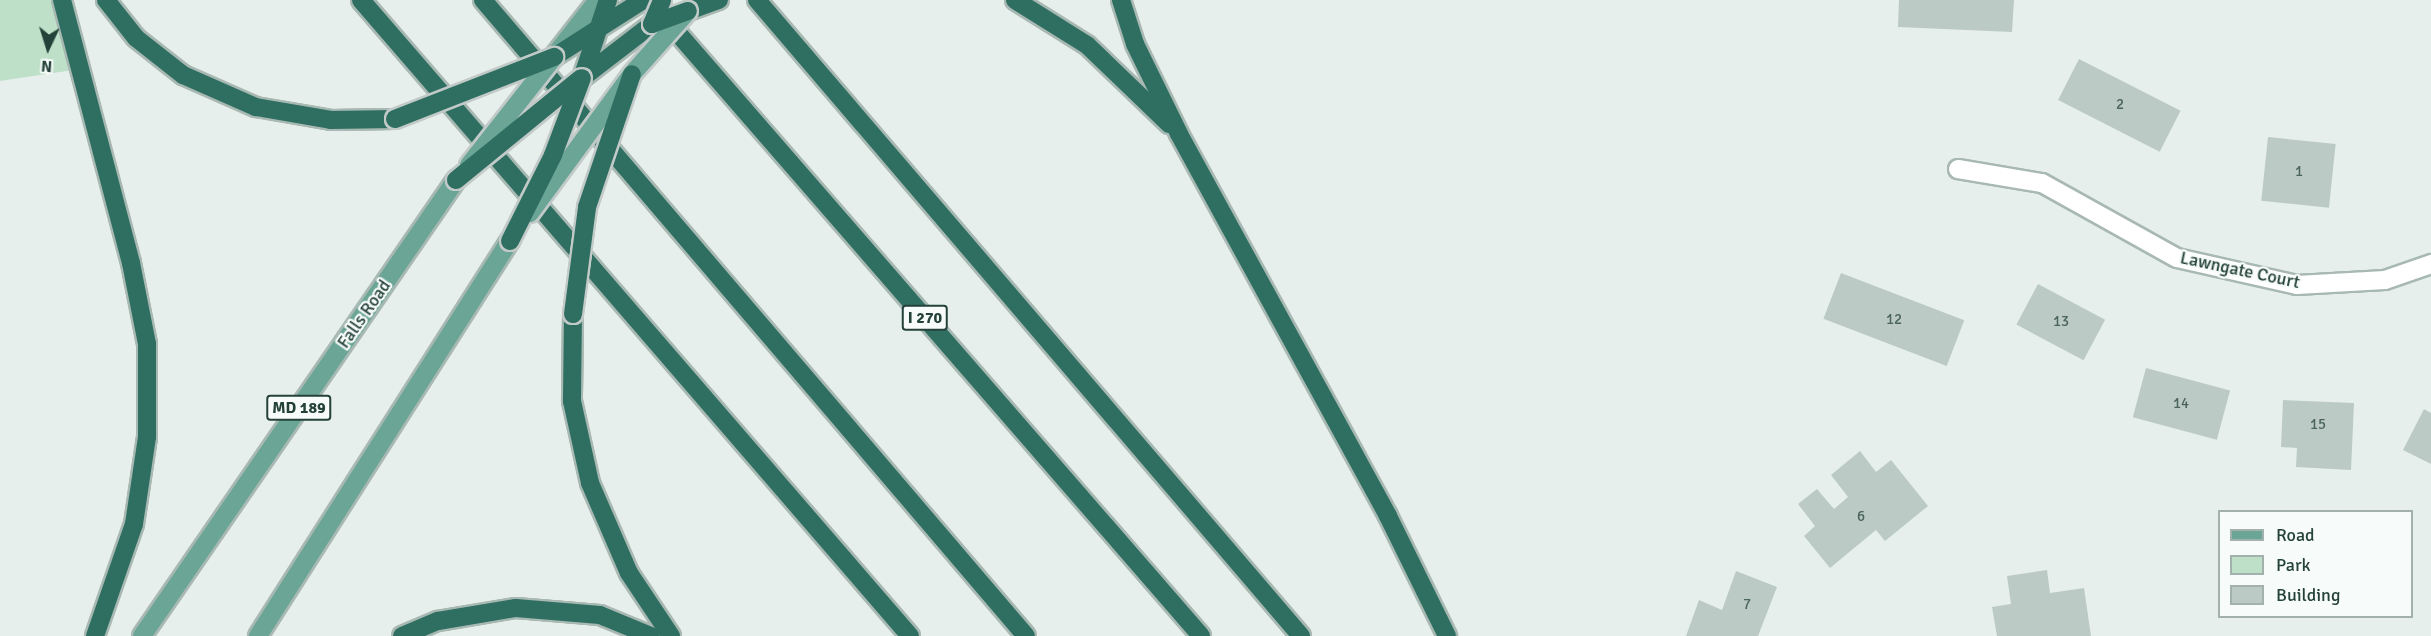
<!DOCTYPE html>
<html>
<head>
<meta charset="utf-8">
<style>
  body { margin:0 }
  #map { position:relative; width:2431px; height:636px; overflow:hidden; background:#e6efeb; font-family:Signika,sans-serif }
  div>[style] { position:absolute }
  .green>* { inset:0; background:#bfe0c8 }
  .building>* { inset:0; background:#bbcac4; transform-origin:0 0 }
  .roads { filter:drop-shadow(2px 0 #a8b8b2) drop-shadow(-2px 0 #a8b8b2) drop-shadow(0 2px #a8b8b2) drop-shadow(0 -2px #a8b8b2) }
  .minor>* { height:18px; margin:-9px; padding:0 9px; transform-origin:9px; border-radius:9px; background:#fff }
  .major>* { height:18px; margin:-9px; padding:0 9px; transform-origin:9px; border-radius:9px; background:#6aa596 }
  .highway>* { height:18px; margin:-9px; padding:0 9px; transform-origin:9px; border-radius:9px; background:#2f6f62 }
  .bridges { filter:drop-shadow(2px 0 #c2cac8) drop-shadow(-2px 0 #c2cac8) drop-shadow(0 2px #c2cac8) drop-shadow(0 -2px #c2cac8) }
  .major-bridge>* { height:18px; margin:-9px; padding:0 9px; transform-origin:9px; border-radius:9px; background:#6aa596 }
  .highway-bridge>* { height:18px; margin:-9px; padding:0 9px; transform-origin:9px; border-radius:9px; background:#2f6f62 }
  span { translate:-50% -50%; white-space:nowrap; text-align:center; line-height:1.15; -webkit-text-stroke:4.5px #f7fbf9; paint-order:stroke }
  .number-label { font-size:15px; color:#4a645c }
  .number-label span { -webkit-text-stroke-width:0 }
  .shield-label span { padding:2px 4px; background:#f7fbf9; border:2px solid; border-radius:4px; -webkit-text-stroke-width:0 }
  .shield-label { font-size:16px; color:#24423a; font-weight:700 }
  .street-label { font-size:18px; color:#24423a }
  .legend { position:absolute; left:2218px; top:510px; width:195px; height:108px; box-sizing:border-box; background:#f7fbf9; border:2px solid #a3b1ad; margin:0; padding:8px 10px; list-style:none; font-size:18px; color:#24423a }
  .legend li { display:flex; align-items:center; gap:12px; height:30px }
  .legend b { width:30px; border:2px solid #a3b1ad }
  .north { position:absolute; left:18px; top:18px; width:60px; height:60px; -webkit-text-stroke:4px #f7fbf9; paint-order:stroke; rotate:184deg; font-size:16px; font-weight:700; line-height:24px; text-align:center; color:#24423a }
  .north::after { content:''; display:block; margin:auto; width:21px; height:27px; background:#24423a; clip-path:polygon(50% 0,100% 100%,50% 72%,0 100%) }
</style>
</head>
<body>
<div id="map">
  <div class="green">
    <div style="clip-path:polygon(0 0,62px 0,80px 69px,0 81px)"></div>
  </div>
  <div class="building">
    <div style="clip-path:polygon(1899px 0,2014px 0,2012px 32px,1898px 27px)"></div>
    <div style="left:2079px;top:59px;width:114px;height:46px;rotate:27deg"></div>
    <div style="left:2268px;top:137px;width:68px;height:64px;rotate:6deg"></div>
    <div style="left:1841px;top:273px;width:132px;height:49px;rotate:21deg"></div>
    <div style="left:2038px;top:284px;width:76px;height:46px;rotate:28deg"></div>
    <div style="left:2146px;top:368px;width:87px;height:51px;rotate:15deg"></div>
    <div style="clip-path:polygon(2283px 400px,2354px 403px,2351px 470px,2296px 467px,2297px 448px,2281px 447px)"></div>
    <div style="clip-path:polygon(2424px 409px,2431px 413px,2431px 464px,2403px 450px)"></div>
    <div style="clip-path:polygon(1860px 451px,1876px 472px,1891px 460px,1928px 506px,1885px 541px,1876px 530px,1830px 568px,1804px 536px,1815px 526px,1798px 504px,1817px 489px,1834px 509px,1848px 497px,1831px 475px)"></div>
    <div style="clip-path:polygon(2047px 570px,2050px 593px,2084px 588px,2091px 636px,1997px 636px,1992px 607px,2011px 604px,2007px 576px)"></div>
    <div style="clip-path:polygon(1736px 571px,1777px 587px,1758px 636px,1686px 636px,1699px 600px,1722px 610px)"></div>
  </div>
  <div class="roads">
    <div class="minor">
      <div style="left:1958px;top:169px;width:85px;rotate:9.5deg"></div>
      <div style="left:2042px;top:183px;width:154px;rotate:29.1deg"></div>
      <div style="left:2177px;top:258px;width:123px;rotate:12.7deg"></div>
      <div style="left:2297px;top:285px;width:88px;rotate:-3.3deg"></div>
      <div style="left:2385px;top:280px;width:49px;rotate:-19.2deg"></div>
    </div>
    <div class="major">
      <div style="left:555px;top:55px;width:70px;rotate:-52deg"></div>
      <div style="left:142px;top:636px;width:554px;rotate:-55.45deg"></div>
      <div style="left:258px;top:636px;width:469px;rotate:-57.5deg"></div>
    </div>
    <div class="highway">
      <div style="left:62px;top:0;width:272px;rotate:75.3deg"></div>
      <div style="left:131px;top:263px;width:83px;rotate:78.8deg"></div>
      <div style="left:147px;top:344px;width:93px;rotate:90deg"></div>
      <div style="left:147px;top:437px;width:88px;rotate:98.5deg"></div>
      <div style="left:134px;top:524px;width:119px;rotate:109.2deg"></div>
      <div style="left:106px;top:0;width:48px;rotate:51.7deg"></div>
      <div style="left:136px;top:38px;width:60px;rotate:38.2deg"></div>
      <div style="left:183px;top:75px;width:80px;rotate:23.7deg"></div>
      <div style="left:256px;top:107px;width:76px;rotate:9.8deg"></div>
      <div style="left:331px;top:120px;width:64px;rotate:-0.9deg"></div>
      <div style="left:361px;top:0;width:840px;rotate:49.2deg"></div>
      <div style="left:483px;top:0;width:836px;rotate:49.51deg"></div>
      <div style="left:649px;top:0;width:842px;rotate:49.04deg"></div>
      <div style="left:757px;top:0;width:837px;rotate:49.46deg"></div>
      <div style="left:1015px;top:0;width:85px;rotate:32deg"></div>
      <div style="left:1087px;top:45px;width:114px;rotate:43.9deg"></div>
      <div style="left:1121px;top:0;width:46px;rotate:72.3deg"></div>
      <div style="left:1135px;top:44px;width:100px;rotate:63.9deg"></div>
      <div style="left:1179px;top:134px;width:435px;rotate:61.3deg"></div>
      <div style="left:1388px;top:516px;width:134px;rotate:63.8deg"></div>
      <div style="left:688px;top:11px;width:33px;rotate:-20deg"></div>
      <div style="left:554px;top:57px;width:106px;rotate:-32.6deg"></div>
      <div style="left:582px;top:78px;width:88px;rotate:-37.6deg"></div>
      <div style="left:582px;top:78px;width:82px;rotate:-71.6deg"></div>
      <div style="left:573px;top:314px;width:87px;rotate:90.7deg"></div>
      <div style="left:572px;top:401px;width:84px;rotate:77.6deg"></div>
      <div style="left:590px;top:483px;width:98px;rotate:66.6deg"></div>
      <div style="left:629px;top:573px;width:76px;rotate:56.3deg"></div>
      <div style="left:402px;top:636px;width:39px;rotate:-23deg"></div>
      <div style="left:438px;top:621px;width:79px;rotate:-9.5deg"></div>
      <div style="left:516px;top:608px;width:84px;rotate:4.8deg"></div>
      <div style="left:600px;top:615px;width:55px;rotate:22.4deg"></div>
    </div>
  </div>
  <div class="bridges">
    <div class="major-bridge">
      <div style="left:469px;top:165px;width:137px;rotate:-51.8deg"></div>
      <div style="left:530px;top:213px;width:172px;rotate:-53.7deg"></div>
      <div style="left:632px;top:74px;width:84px;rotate:-48.4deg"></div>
    </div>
    <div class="highway-bridge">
      <div style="left:652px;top:24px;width:38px;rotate:-20deg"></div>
      <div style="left:652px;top:24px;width:26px;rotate:-67deg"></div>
      <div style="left:395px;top:119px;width:171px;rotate:-21.3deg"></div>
      <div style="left:456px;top:180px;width:160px;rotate:-39.2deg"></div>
      <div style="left:510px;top:241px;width:96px;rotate:-63.4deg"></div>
      <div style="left:553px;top:155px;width:82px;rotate:-69.4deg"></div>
      <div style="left:573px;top:314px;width:108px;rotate:-82.5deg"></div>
      <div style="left:587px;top:207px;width:140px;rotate:-71.3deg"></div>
    </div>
  </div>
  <div class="number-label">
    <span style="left:2120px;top:105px">2</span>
    <span style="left:2299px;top:172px">1</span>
    <span style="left:1894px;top:320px">12</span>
    <span style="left:2061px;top:322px">13</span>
    <span style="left:2181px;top:404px">14</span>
    <span style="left:2318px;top:425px">15</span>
    <span style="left:1861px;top:517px">6</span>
    <span style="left:1747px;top:605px">7</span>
  </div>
  <div class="shield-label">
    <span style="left:925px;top:318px">I 270</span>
    <span style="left:299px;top:408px">MD 189</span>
  </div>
  <div class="street-label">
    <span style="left:2240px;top:270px;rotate:12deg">Lawngate Court</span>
    <span style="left:364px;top:314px;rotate:-55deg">Falls Road</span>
  </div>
  <ul class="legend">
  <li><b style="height:8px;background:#6aa596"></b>Road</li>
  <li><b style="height:16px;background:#bfe0c8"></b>Park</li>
  <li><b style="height:16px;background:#bbcac4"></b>Building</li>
  </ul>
  <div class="north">N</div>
</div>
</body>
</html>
